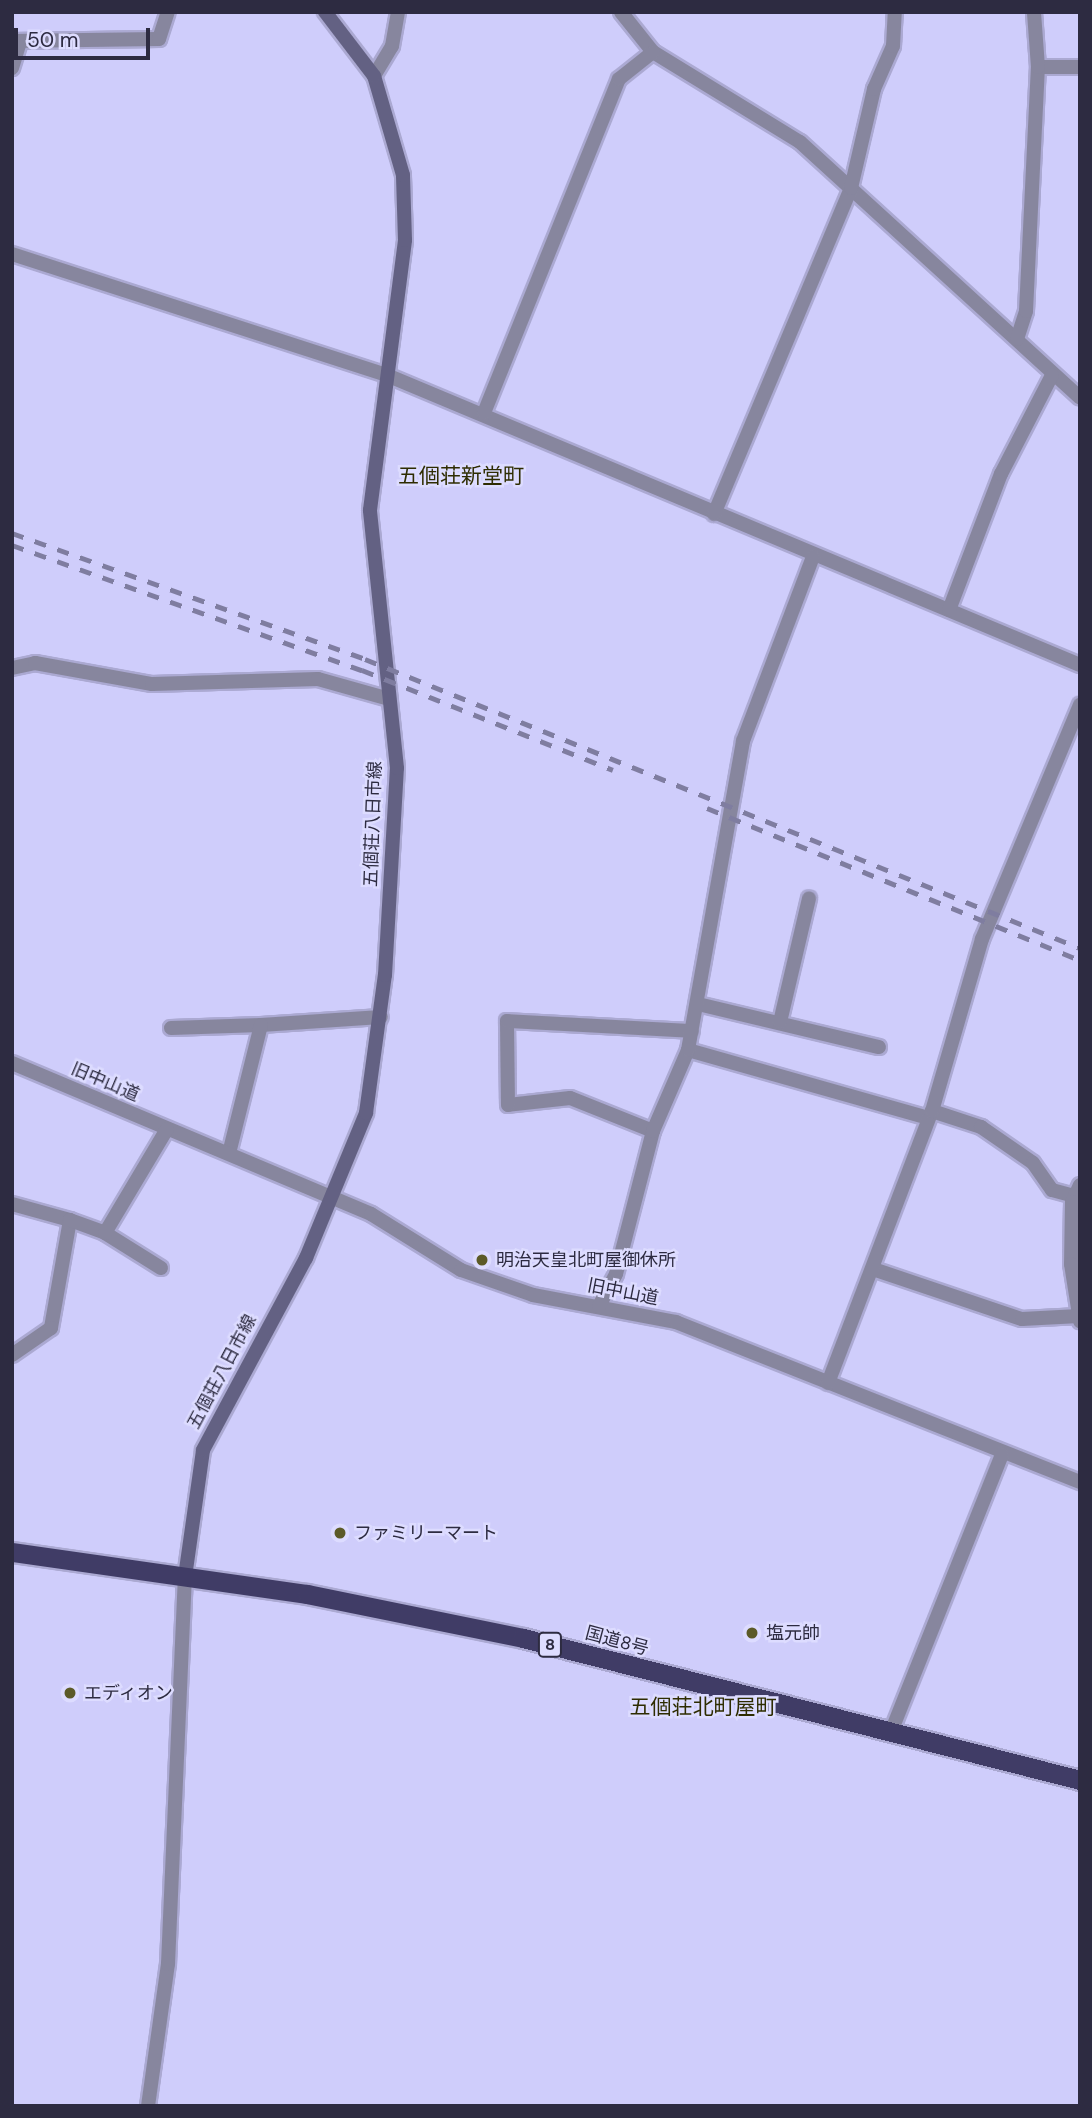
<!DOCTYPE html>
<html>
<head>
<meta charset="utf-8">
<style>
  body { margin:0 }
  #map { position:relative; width:1092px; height:2118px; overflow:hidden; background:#cfcdfb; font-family:"DM Sans","Noto Sans JP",sans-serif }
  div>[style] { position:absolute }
  .roads { filter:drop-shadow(2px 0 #aba9d2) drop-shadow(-2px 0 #aba9d2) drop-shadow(0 2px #aba9d2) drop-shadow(0 -2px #aba9d2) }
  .minor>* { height:14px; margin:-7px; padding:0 7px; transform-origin:7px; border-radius:7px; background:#87869e }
  .tertiary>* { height:14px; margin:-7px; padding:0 7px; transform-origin:7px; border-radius:7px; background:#87869e }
  .secondary>* { height:14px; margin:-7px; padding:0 7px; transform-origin:7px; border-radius:7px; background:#636183 }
  .trunk>* { height:19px; margin:-9.5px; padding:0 9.5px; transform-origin:9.5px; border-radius:9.5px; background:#403c66 }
  .rail>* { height:5px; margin-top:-2.5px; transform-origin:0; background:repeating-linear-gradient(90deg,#7f7da0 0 12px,transparent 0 24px) }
  .dots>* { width:19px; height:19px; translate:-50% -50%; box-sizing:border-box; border:4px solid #dddcff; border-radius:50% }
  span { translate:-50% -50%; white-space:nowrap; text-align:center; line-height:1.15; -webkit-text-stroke:5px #dddcff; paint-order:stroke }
  .shield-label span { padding:2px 5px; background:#dddcff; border:2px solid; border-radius:5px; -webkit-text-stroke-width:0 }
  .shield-label { font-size:16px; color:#2d2b41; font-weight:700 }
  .street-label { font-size:18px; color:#2d2b41 }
  .poi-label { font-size:18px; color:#2d2b41 }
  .left { translate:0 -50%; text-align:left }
  .quarter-label { font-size:21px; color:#2e2c01 }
  .frame { position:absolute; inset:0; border:14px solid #2d2b41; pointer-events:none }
  .scale { position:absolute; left:14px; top:28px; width:136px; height:32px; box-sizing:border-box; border:4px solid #2d2b41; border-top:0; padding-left:9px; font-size:21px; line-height:24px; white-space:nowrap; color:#2d2b41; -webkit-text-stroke:5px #dddcff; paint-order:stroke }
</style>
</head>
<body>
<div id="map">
  <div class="roads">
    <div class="minor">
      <div style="left:621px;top:12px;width:51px;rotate:51.3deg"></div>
      <div style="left:653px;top:52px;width:172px;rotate:31.5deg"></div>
      <div style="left:800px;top:142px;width:379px;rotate:42.4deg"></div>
      <div style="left:12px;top:41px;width:147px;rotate:-0.8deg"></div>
      <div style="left:159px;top:39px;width:28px;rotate:-72deg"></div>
      <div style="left:1038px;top:67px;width:42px"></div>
      <div style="left:12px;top:68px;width:28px;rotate:-73deg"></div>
      <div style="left:374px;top:76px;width:35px;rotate:-59deg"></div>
      <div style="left:392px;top:46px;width:35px;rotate:-80deg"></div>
      <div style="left:12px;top:254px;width:396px;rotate:17.9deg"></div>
      <div style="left:389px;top:376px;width:749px;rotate:22.7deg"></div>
      <div style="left:1017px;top:339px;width:29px;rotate:-72deg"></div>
      <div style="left:1026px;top:311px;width:244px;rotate:-87.2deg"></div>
      <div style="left:1038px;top:67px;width:55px;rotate:-94.2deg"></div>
      <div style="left:484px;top:413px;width:360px;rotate:-68deg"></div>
      <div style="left:619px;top:79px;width:43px;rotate:-38.5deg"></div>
      <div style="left:714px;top:514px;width:354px;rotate:-67.2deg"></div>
      <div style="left:851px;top:188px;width:102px;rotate:-76.9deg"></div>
      <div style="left:874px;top:89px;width:47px;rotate:-66.2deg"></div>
      <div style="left:893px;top:46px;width:34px;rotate:-87deg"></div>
      <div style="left:949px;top:610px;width:146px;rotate:-69.1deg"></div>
      <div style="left:1001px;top:474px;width:111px;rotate:-62.7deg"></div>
      <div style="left:12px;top:668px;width:24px;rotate:-12deg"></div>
      <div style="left:35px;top:663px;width:119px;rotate:10.2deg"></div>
      <div style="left:152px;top:684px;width:166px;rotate:-1.7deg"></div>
      <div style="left:318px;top:679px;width:74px;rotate:15.7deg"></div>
      <div style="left:698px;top:1004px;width:186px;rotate:13.4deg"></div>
      <div style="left:780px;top:1022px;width:127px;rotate:-76.8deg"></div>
      <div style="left:261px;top:1025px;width:120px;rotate:-3.8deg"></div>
      <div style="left:171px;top:1028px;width:90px;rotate:-1.9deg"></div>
      <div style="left:261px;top:1025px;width:132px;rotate:104deg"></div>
      <div style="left:688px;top:1050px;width:249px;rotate:15.8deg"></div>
      <div style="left:12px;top:1063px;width:389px;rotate:22.8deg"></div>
      <div style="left:371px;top:1214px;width:106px;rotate:31.9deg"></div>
      <div style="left:461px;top:1270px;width:76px;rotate:19.1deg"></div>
      <div style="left:533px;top:1295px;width:146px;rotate:10.7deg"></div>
      <div style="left:676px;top:1322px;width:435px;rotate:21.6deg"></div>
      <div style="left:932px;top:1111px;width:52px;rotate:18.1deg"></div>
      <div style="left:981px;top:1127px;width:63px;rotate:34.7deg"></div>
      <div style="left:1033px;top:1163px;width:33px;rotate:55deg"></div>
      <div style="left:1052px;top:1190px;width:24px;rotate:15deg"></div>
      <div style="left:653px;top:1131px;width:89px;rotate:-158.3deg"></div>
      <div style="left:570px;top:1098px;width:62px;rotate:173.6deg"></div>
      <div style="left:508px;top:1105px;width:84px;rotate:-90.7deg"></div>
      <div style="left:507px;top:1021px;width:185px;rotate:3.1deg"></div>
      <div style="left:1080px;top:1185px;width:19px;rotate:115deg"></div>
      <div style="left:1072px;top:1202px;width:62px;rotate:90.9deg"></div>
      <div style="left:1071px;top:1264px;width:58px;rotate:81deg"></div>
      <div style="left:12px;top:1204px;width:60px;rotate:15.4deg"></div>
      <div style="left:70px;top:1220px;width:110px;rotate:100deg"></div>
      <div style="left:51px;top:1328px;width:47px;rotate:145.3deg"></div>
      <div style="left:70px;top:1220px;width:37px;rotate:20deg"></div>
      <div style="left:105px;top:1233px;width:66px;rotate:32deg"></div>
      <div style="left:105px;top:1233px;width:121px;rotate:-59.2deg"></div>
      <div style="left:873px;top:1269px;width:157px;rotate:18.6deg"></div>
      <div style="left:1022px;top:1319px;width:57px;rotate:-3deg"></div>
      <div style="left:599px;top:1306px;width:36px;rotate:-62deg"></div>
      <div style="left:616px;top:1274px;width:148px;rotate:-75.5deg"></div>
      <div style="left:653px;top:1131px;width:88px;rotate:-66.6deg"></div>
      <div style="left:688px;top:1050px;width:314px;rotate:-79.9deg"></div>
      <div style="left:743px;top:741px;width:197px;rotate:-69.2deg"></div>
      <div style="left:828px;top:1383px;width:291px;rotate:-69.1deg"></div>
      <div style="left:932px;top:1111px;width:179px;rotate:-73.8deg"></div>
      <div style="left:982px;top:939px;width:254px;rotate:-67.3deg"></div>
      <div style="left:891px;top:1732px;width:299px;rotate:-68.2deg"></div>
    </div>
    <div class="tertiary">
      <div style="left:148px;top:2106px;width:143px;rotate:-82deg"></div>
      <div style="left:168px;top:1964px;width:387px;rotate:-87.5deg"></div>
    </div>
    <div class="secondary">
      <div style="left:185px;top:1577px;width:128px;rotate:-81.9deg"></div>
      <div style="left:203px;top:1450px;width:218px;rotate:-61.8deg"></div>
      <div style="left:306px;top:1258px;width:157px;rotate:-67.5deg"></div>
      <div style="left:366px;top:1113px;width:139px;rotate:-82.2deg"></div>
      <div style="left:385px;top:975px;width:207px;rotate:-86.7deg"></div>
      <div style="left:397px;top:768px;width:259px;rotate:-96deg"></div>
      <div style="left:370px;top:510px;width:272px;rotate:-82.6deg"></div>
      <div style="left:405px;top:240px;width:65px;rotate:-91.8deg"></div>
      <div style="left:403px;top:175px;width:103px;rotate:-106.3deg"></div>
      <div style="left:374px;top:76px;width:81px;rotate:-127.4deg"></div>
    </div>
    <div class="trunk">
      <div style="left:12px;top:1552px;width:298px;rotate:8.1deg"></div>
      <div style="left:307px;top:1594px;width:220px;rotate:11.5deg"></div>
      <div style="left:523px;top:1638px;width:575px;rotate:14.3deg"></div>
    </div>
  </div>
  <div class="rail">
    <div style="left:12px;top:533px;width:375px;rotate:19.6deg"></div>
    <div style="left:365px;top:659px;width:771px;rotate:22.01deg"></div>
    <div style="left:12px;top:545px;width:372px;rotate:19.7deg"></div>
    <div style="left:362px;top:670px;width:270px;rotate:21.7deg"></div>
    <div style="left:707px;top:808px;width:403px;rotate:22.2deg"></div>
  </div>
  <div class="dots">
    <div style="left:482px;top:1260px;background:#5c5a27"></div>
    <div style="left:340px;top:1533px;background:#5c5a27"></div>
    <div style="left:752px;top:1633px;background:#5c5a27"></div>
    <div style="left:70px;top:1693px;background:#5c5a27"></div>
  </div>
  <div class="shield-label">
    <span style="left:550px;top:1645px">8</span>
  </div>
  <div class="street-label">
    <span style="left:373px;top:824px;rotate:-88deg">五個荘八日市線</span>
    <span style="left:105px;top:1082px;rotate:23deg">旧中山道</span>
    <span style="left:623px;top:1292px;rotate:11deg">旧中山道</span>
    <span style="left:222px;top:1372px;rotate:-62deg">五個荘八日市線</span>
    <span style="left:617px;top:1641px;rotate:15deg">国道8号</span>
  </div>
  <div class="poi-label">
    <span class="left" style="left:496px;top:1260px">明治天皇北町屋御休所</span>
    <span class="left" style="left:354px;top:1533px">ファミリーマート</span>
    <span class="left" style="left:766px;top:1633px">塩元帥</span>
    <span class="left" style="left:84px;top:1693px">エディオン</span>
  </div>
  <div class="quarter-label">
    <span style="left:461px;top:476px">五個荘新堂町</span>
    <span style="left:703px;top:1707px">五個荘北町屋町</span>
  </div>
  <div class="frame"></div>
  <div class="scale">50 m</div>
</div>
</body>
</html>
